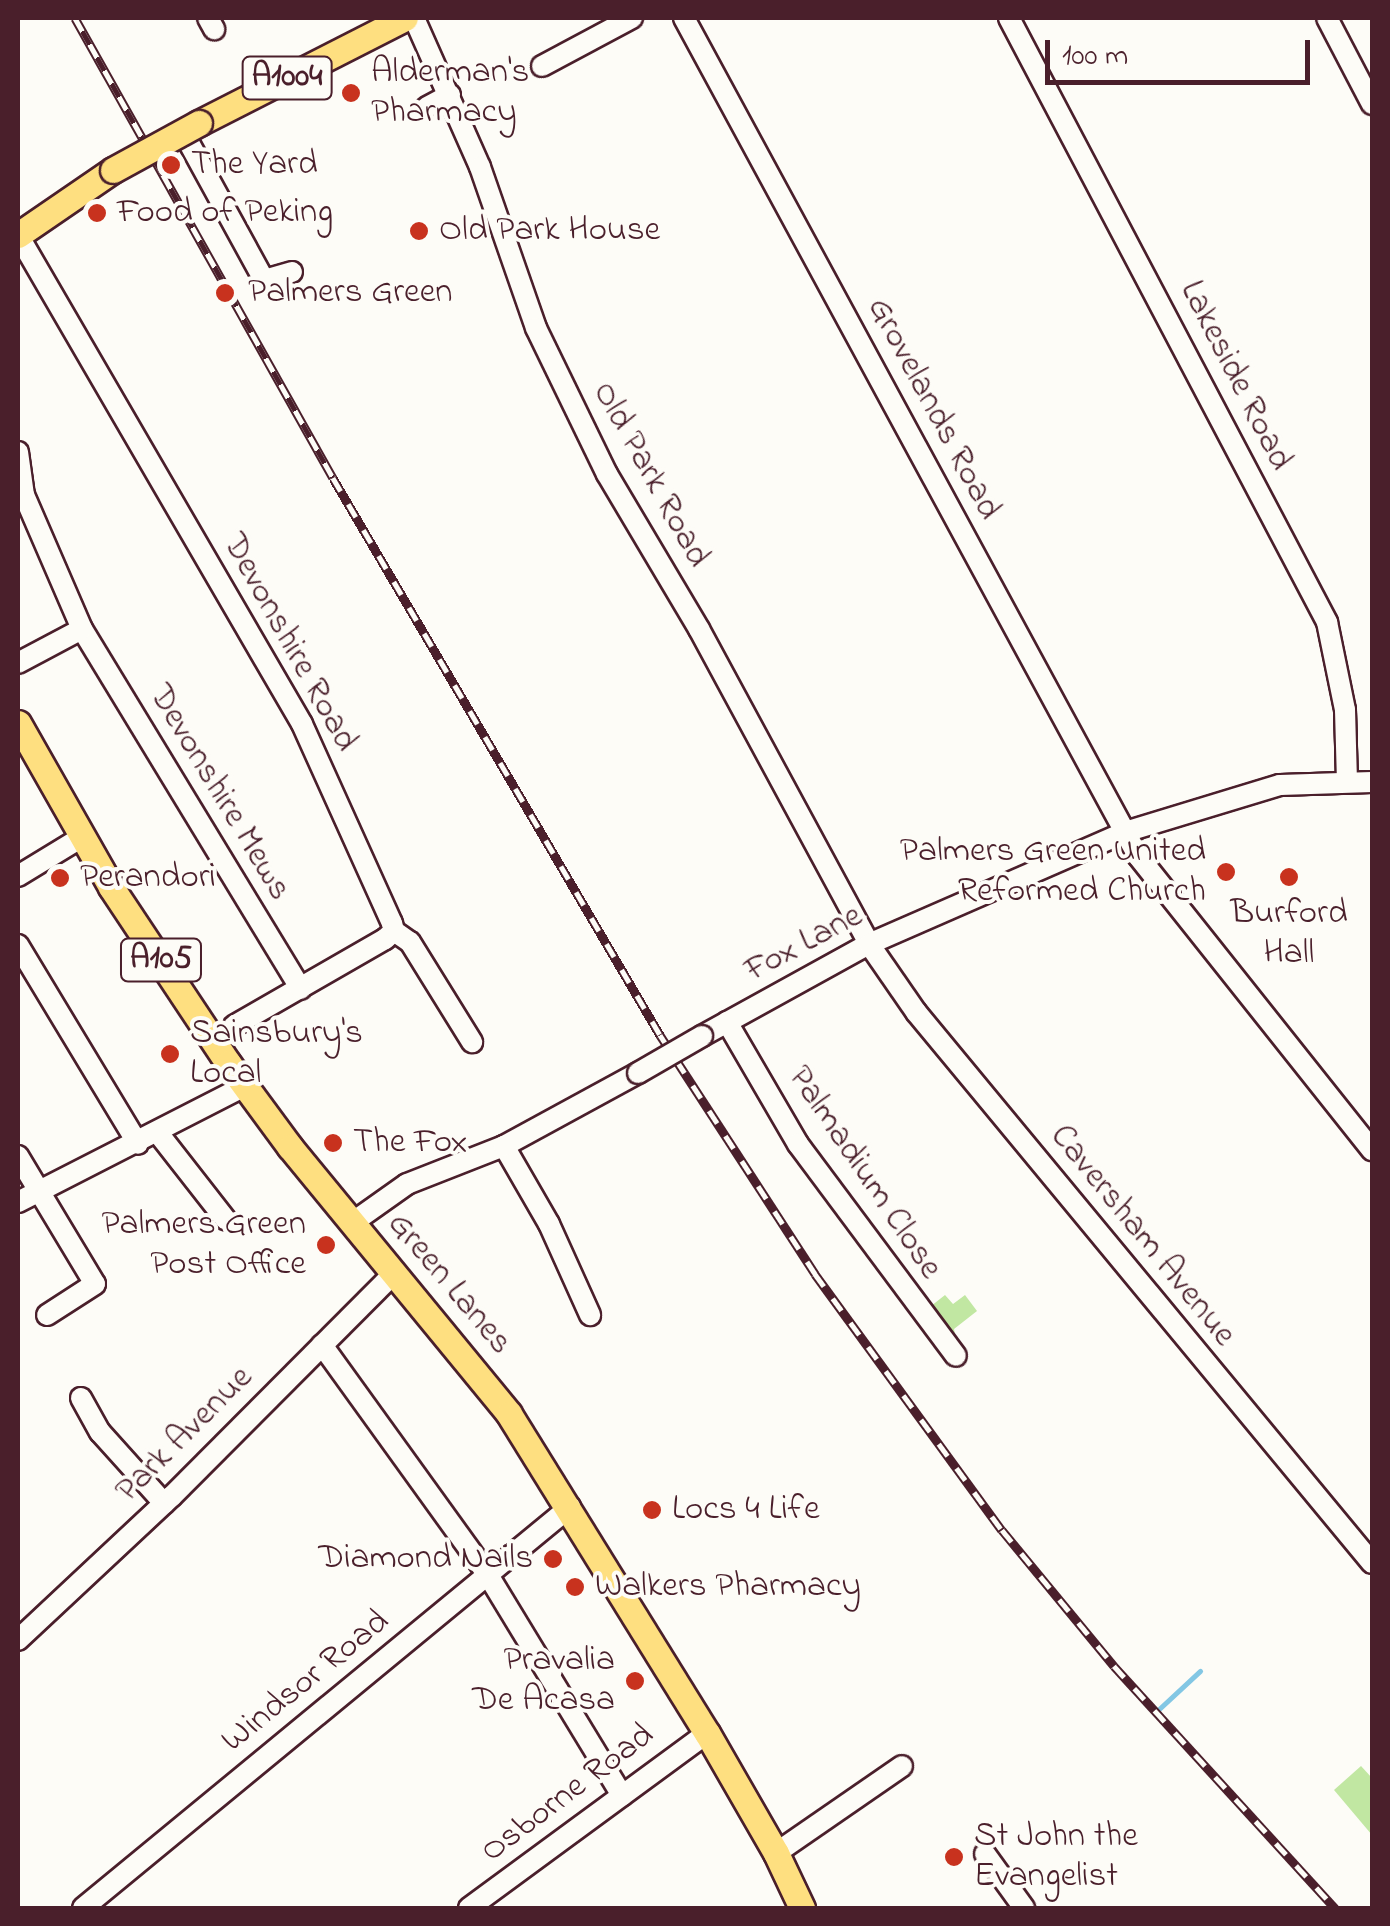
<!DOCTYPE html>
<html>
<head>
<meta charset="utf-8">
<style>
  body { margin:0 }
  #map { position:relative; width:1390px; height:1926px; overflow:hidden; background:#fdfcf7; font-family:"Indie Flower",sans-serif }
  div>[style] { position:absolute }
  .green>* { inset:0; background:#c1e7a2 }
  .stream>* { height:5px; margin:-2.5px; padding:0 2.5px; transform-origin:2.5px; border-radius:2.5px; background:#83c7e4 }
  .roads { filter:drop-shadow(2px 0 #4a1f2b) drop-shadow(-2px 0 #4a1f2b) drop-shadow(0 2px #4a1f2b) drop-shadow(0 -2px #4a1f2b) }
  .minor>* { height:20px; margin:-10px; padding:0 10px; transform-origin:10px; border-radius:10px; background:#fdfcf7 }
  .major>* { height:25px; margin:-12.5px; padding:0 12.5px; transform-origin:12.5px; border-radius:12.5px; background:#fedf80 }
  .rail>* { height:9px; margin-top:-4.5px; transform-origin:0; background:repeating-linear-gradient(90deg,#fdfcf7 0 15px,#4a1f2b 0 30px); box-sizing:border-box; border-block:2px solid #4a1f2b }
  .bridges { filter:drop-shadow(2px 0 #4a1f2b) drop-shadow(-2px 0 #4a1f2b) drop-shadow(0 2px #4a1f2b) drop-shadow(0 -2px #4a1f2b) }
  .minor-bridge>* { height:20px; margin:-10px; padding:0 10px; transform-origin:10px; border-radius:10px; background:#fdfcf7 }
  .major-bridge>* { height:25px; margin:-12.5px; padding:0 12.5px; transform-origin:12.5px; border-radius:12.5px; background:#fedf80 }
  .dots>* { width:28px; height:28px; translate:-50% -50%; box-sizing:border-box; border:5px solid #fdfcf7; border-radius:50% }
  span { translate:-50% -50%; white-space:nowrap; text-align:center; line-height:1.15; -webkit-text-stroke:8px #fdfcf7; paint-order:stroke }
  .shield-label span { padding:2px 8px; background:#fdfcf7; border:2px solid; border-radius:8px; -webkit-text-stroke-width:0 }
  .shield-label { font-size:32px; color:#4a1f2b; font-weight:700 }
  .poi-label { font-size:35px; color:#4a1f2b }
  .left { translate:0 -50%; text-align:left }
  .right { translate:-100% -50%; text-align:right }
  .street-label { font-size:35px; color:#4a1f2b }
  .frame { position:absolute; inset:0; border:20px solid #4a1f2b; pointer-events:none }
  .scale { position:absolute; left:1045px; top:40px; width:265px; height:45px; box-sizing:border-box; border:5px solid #4a1f2b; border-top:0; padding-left:12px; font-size:30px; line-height:35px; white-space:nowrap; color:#4a1f2b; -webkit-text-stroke:8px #fdfcf7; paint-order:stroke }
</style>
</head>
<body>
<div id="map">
  <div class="green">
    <div style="clip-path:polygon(945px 1295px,953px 1304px,965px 1295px,977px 1311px,954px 1329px,955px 1334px,945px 1336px,926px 1310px)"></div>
    <div style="clip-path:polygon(1361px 1766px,1372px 1778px,1372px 1835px,1334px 1790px)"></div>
  </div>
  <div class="stream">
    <div style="left:1159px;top:1709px;width:56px;rotate:-42.8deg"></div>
  </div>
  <div class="roads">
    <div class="minor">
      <div style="left:208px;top:18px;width:13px;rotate:61deg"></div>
      <div style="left:414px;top:18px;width:163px;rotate:66.1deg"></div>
      <div style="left:480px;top:167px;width:170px;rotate:70.8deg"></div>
      <div style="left:536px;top:328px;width:162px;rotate:64.1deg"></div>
      <div style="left:607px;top:474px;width:180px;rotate:59.3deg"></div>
      <div style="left:699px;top:629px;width:358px;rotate:61.6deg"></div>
      <div style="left:869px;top:944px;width:83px;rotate:55.3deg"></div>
      <div style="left:916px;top:1012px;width:715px;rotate:50.39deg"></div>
      <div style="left:684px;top:18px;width:953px;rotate:61.55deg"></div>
      <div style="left:1138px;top:856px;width:376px;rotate:51.5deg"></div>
      <div style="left:1009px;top:18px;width:683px;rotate:62.23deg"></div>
      <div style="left:1327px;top:622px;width:90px;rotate:78.4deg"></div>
      <div style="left:1345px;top:710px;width:71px;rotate:88.4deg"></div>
      <div style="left:1327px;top:18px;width:97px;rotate:62.4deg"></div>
      <div style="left:542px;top:66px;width:102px;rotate:-28.1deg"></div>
      <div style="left:427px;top:107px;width:26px;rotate:-28deg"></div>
      <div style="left:183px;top:132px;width:169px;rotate:61.3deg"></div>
      <div style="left:264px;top:280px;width:29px;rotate:-16deg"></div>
      <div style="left:18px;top:235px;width:565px;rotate:59.85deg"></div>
      <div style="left:302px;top:724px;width:218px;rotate:65.7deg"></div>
      <div style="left:392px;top:923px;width:8px;rotate:76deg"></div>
      <div style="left:394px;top:931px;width:12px;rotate:138deg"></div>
      <div style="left:385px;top:939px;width:174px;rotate:150.1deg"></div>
      <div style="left:18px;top:452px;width:43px;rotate:82.1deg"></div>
      <div style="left:24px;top:495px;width:146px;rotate:66.6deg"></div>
      <div style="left:82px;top:629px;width:421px;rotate:58.7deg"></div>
      <div style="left:18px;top:663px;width:72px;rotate:-28deg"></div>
      <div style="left:18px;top:876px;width:75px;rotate:-31.4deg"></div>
      <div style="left:394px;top:931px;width:19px;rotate:35deg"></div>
      <div style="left:410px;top:942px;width:118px;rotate:58.2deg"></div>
      <div style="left:18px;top:945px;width:232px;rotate:58.9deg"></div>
      <div style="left:727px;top:1022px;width:141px;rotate:59.8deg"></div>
      <div style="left:798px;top:1144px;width:264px;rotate:53.3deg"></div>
      <div style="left:702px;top:1036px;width:191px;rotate:-28.9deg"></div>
      <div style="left:869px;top:944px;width:279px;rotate:-23.6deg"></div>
      <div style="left:1125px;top:832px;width:162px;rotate:-16.9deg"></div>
      <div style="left:1280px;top:785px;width:92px;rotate:-1.9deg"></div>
      <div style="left:158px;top:1133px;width:110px;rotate:52deg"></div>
      <div style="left:504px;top:1146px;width:90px;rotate:60deg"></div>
      <div style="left:549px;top:1224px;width:100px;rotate:65.7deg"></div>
      <div style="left:18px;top:1156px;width:149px;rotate:59deg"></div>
      <div style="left:95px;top:1284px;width:57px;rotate:147.1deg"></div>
      <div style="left:18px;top:1202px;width:255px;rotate:-27.1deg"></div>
      <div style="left:352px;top:1223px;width:67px;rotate:-35.3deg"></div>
      <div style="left:407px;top:1184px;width:104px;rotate:-21.4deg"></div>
      <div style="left:504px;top:1146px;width:153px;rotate:-28.6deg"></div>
      <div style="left:322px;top:1345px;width:284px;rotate:54.2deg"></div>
      <div style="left:488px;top:1575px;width:258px;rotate:58.7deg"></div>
      <div style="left:81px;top:1398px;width:39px;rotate:61deg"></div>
      <div style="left:100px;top:1432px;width:96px;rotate:48deg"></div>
      <div style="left:18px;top:1640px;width:211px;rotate:-43.1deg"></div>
      <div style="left:172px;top:1496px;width:316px;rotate:-45.1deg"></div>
      <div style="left:776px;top:1853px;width:153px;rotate:-34.6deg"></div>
      <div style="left:985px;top:1854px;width:67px;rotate:54.2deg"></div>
      <div style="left:83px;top:1908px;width:631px;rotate:-39.47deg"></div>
      <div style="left:469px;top:1908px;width:295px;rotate:-36.3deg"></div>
    </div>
    <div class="major">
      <div style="left:199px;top:123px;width:231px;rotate:-27deg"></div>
      <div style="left:18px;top:235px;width:115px;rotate:-34.4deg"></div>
      <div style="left:18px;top:723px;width:189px;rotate:60.4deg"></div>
      <div style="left:111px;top:887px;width:211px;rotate:56.4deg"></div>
      <div style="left:228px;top:1063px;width:104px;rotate:53.6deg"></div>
      <div style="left:290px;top:1147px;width:345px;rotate:50.6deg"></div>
      <div style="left:509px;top:1414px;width:375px;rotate:58.2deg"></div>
      <div style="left:707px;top:1733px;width:138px;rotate:60.1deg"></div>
      <div style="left:776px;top:1853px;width:61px;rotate:64.7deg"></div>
    </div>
  </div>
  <div class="rail">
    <div style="left:75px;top:18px;width:527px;rotate:60.71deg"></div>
    <div style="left:333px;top:478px;width:646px;rotate:59.58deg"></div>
    <div style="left:660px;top:1035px;width:285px;rotate:57deg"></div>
    <div style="left:815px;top:1274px;width:317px;rotate:53.9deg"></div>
    <div style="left:1002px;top:1530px;width:176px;rotate:50.5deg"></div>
    <div style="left:1114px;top:1666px;width:328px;rotate:47.6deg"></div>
  </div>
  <div class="bridges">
    <div class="minor-bridge">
      <div style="left:638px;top:1073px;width:74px;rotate:-30deg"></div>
    </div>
    <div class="major-bridge">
      <div style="left:113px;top:170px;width:98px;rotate:-28.7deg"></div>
    </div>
  </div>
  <div class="dots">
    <div style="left:351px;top:93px;background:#c8321e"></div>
    <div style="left:171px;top:165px;background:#c8321e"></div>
    <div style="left:97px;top:213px;background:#c8321e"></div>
    <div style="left:419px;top:231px;background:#c8321e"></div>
    <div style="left:225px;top:293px;background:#c8321e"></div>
    <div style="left:1226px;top:872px;background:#c8321e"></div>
    <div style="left:1289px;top:877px;background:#c8321e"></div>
    <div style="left:60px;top:878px;background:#c8321e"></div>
    <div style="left:170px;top:1054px;background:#c8321e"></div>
    <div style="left:333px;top:1143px;background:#c8321e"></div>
    <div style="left:326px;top:1245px;background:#c8321e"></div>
    <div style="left:652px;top:1510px;background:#c8321e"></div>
    <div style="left:553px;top:1559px;background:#c8321e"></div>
    <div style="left:575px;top:1587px;background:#c8321e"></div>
    <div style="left:635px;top:1681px;background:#c8321e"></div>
    <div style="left:954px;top:1857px;background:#c8321e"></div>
  </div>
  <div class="shield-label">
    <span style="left:287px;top:78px">A1004</span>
    <span style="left:161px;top:960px">A105</span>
  </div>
  <div class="poi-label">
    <span class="left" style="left:371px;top:93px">Alderman's<br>Pharmacy</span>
    <span class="left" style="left:191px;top:165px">The Yard</span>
    <span class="left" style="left:117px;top:213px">Food of Peking</span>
    <span class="left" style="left:439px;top:231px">Old Park House</span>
    <span class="left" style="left:248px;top:293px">Palmers Green</span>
    <span class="right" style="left:1206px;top:872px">Palmers Green United<br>Reformed Church</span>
    <span class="left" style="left:80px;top:878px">Perandori</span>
    <span style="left:1289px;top:934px">Burford<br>Hall</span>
    <span class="left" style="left:190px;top:1054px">Sainsbury's<br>Local</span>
    <span class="left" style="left:353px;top:1143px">The Fox</span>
    <span class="right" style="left:306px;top:1245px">Palmers Green<br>Post Office</span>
    <span class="left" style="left:672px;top:1510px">Locs 4 Life</span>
    <span class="right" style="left:533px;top:1559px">Diamond Nails</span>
    <span class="left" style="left:595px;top:1587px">Walkers Pharmacy</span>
    <span class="right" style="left:615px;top:1681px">Pravalia<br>De Acasa</span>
    <span class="left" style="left:974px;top:1857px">St John the<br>Evangelist</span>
  </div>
  <div class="street-label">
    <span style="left:1235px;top:376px;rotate:63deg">Lakeside Road</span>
    <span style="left:933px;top:409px;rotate:62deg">Grovelands Road</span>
    <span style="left:650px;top:475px;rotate:61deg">Old Park Road</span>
    <span style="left:289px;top:643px;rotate:61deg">Devonshire Road</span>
    <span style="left:219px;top:793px;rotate:59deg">Devonshire Mews</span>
    <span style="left:804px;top:944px;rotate:-28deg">Fox Lane</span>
    <span style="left:864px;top:1173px;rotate:56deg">Palmadium Close</span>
    <span style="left:1142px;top:1236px;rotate:51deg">Caversham Avenue</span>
    <span style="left:449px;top:1284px;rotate:50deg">Green Lanes</span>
    <span style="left:185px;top:1435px;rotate:-45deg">Park Avenue</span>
    <span style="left:306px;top:1682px;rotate:-39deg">Windsor Road</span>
    <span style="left:568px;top:1794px;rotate:-37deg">Osborne Road</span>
  </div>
  <div class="frame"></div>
  <div class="scale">100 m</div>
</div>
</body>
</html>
